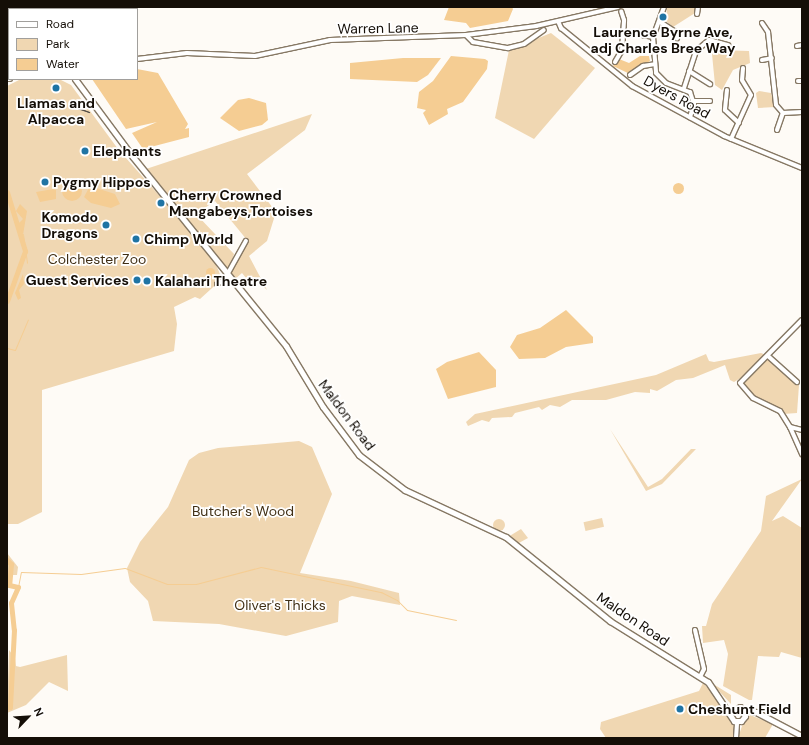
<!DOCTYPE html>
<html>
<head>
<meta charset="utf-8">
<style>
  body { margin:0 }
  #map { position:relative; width:809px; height:745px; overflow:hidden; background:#fefbf6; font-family:"DM Sans",sans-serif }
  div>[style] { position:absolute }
  .green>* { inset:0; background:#f0d7b2; transform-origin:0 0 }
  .round { border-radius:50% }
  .water>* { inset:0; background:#f5cd93 }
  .stream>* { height:1px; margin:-0.5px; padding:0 0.5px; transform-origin:0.5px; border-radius:0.5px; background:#f5cd93 }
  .river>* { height:5px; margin:-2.5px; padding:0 2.5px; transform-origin:2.5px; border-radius:2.5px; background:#f5cd93 }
  .roads { filter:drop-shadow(1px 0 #867864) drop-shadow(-1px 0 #867864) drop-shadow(0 1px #867864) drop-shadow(0 -1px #867864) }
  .minor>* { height:4px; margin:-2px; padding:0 2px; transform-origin:2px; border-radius:2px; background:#fff }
  .major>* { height:5px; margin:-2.5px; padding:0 2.5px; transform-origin:2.5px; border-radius:2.5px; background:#fff }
  .tram>* { height:1px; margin:-0.5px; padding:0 0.5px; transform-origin:0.5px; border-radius:0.5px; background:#534e48 }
  .dots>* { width:11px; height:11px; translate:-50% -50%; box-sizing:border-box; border:2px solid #fff; border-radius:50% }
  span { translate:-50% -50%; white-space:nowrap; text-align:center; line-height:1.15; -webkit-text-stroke:3.5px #fff; paint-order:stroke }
  .street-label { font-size:14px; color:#140e07 }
  .poi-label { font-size:14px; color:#140e07; font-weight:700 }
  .left { translate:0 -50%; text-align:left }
  .right { translate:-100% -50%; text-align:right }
  .park-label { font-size:14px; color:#402f15 }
  .frame { position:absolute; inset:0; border:8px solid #140e07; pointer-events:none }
  .legend { position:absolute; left:8px; top:8px; width:130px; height:72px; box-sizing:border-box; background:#fff; border:1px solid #a19f9c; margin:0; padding:5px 7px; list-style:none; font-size:12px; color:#140e07 }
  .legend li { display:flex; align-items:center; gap:8px; height:20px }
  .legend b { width:20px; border:1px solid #a19f9c }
  .north { position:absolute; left:8px; top:697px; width:40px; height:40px; -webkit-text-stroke:3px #fff; paint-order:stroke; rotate:65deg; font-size:11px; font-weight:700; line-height:16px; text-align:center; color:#140e07 }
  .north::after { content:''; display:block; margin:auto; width:14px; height:18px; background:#140e07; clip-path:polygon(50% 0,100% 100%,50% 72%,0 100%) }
</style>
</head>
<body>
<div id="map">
  <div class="green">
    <div style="clip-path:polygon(9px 7px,80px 7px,10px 9px)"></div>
    <div style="clip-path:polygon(667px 7px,695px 7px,695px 13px,673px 27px,666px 21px)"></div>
    <div style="clip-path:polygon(9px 13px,9px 64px,7px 61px)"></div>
    <div style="clip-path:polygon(551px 33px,595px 68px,534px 139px,495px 118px,509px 50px)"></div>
    <div style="clip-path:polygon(717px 50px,749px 51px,750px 63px,733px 70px,722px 90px,715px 85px,712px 54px)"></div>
    <div style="clip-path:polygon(21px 79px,59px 79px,71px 85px,118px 149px,212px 255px,222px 279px,200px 299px,195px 297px,174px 307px,177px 324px,174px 351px,42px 390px,42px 512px,18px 524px,7px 524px,7px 86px)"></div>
    <div style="clip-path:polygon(759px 91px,771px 93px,775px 107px,758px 108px,756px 93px)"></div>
    <div style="clip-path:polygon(312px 114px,305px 130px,247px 174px,276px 212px,267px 241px,249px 256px,267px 290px,256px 279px,250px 283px,242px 273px,234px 280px,230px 274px,247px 240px,215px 201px,196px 214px,234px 254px,229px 271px,146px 169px)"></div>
    <div style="clip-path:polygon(761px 353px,766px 355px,754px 370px,734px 382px,730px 380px,725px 365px,693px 378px,676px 380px,657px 391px,650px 389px,650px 393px,635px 392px,606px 400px,572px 400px,560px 407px,550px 405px,542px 410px,539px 407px,515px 413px,512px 417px,492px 418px,489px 422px,482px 420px,468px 426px,466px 422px,475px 414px,656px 375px,706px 354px,709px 361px,714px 362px)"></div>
    <div style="clip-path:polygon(768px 357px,799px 385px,797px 413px,783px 414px,757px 400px,740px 380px)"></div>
    <div style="clip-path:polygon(610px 429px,648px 487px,662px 479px,691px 449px,696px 449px,662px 484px,646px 491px)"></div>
    <div style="clip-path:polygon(299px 441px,312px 447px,332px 494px,300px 573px,351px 581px,399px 593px,400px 605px,352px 596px,339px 601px,338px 622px,286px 636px,219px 624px,153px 621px,148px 601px,130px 582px,127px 568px,140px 542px,168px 507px,189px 460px,199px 453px,218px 448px)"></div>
    <div style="clip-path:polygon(802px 479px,772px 521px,783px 516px,802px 528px,802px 658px,781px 652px,779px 657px,758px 656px,752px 700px,749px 700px,723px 686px,728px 654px,724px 640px,703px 643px,702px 626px,706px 626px,712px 604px,761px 531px,766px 496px)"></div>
    <div style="left:602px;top:518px;width:9px;height:19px;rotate:77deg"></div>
    <div class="round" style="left:493px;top:519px;width:12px;height:12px"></div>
    <div style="clip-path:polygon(521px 529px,528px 538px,517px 544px,508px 537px)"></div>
    <div style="clip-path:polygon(7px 553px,18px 567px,17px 575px,7px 575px)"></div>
    <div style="clip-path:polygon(9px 650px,15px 658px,16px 666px,20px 667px,67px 655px,68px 691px,49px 682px,26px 705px,7px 713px)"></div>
    <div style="clip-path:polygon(710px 682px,731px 695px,731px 704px,717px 689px)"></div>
    <div style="clip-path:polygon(703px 683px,722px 703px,734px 724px,735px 738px,606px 738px,600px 729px,601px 722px,699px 691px)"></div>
    <div style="clip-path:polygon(750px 715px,773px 724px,765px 738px,738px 738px,744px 720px)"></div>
  </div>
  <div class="water">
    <div style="clip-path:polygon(449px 7px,512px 7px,513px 9px,508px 21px,470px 28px,466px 23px,444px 20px)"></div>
    <div style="clip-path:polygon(451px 56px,485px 59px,488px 61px,487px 69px,463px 102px,447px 109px,448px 114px,429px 125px,423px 113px,426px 110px,417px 108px,419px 92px,433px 81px)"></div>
    <div style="clip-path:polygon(640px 56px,649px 56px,650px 61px,630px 74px,613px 66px,619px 59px,629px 63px)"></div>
    <div style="clip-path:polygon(403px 58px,441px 58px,428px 75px,417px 82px,350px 79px,350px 63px)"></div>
    <div style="clip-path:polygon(137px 69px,158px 73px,188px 124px,185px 129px,189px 128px,189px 137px,143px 149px,132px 133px,157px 122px,126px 129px,92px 79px,137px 79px)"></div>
    <div style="clip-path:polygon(249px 98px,266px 103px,268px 120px,262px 125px,239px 131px,220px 118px,238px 100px)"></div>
    <div class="round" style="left:62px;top:181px;width:20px;height:20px"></div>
    <div class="round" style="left:672.5px;top:182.5px;width:11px;height:11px"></div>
    <div style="clip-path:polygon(90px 186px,115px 194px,120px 204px,111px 208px,91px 203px,84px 197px)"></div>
    <div style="clip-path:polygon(53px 189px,56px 190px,56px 199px,40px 202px,36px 192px)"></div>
    <div style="clip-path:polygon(20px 204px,27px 211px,23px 235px,18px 224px,23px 219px,16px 211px)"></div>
    <div class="round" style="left:205.5px;top:267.5px;width:9px;height:9px"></div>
    <div style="clip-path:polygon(23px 274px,24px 284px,19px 290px,21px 298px,18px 300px,15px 293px)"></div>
    <div style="clip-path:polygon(566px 310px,593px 337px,593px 343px,566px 347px,545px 358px,519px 359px,510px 347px,517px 335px,540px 328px)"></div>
    <div style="clip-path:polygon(479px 352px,496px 370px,496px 387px,448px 399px,436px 369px,447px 362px)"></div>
  </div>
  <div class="stream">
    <div style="left:23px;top:234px;width:29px;rotate:82deg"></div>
    <div style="left:7px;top:348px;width:8px;rotate:14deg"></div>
    <div style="left:15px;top:350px;width:33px;rotate:-67deg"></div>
    <div style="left:18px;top:587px;width:15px;rotate:-79deg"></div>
    <div style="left:21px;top:572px;width:60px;rotate:1.9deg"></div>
    <div style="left:81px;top:574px;width:44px;rotate:-7.8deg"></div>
    <div style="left:125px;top:568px;width:45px;rotate:20.9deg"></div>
    <div style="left:167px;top:584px;width:29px"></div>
    <div style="left:196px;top:584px;width:67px;rotate:-14.7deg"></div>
    <div style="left:261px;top:567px;width:123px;rotate:11.8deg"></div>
    <div style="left:381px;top:592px;width:18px;rotate:27deg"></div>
    <div style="left:397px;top:600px;width:14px;rotate:45deg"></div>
    <div style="left:407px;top:610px;width:50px;rotate:11.5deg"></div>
  </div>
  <div class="river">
    <div style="left:7px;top:192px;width:62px;rotate:73deg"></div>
    <div style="left:25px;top:251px;width:53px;rotate:109.8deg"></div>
    <div style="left:7px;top:560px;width:6px;rotate:45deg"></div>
    <div style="left:11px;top:564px;width:21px;rotate:95deg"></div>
    <div style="left:9px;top:585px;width:9px;rotate:13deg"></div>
    <div style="left:18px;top:587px;width:17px;rotate:114deg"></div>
    <div style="left:11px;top:603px;width:27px;rotate:84deg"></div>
    <div style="left:14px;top:630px;width:77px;rotate:93deg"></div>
    <div style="left:10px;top:707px;width:3px;rotate:180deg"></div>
  </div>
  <div class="roads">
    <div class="minor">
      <div style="left:664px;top:7px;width:32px;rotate:110deg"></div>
      <div style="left:653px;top:37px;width:36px;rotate:85deg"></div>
      <div style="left:656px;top:73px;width:14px;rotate:45deg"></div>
      <div style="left:666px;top:83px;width:26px;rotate:21deg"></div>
      <div style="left:690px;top:92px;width:13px;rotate:72deg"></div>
      <div style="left:694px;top:104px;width:14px;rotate:107deg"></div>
      <div style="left:697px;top:14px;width:7px;rotate:-82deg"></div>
      <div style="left:558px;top:21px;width:8px;rotate:67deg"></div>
      <div style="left:561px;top:28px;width:92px;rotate:39.2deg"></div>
      <div style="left:632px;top:86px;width:105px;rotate:28.5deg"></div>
      <div style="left:724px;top:136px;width:84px;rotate:22.3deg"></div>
      <div style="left:660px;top:22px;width:17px;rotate:33deg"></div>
      <div style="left:674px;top:31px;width:8px;rotate:67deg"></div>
      <div style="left:762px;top:23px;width:11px;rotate:56deg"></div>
      <div style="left:768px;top:32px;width:73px;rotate:83.7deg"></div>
      <div style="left:776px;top:105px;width:11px;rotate:49deg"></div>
      <div style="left:783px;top:113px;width:19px;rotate:-3deg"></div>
      <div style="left:622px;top:32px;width:31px;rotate:9deg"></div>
      <div style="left:466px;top:35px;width:10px;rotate:45deg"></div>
      <div style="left:473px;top:42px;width:36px;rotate:10deg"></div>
      <div style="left:508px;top:48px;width:16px;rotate:-14deg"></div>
      <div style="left:524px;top:44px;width:24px;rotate:-35deg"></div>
      <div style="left:797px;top:46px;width:5px;rotate:-11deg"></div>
      <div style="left:137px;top:59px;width:50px;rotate:-6.8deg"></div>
      <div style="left:187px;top:53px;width:68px;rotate:2.5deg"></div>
      <div style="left:255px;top:56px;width:77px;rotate:-12deg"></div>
      <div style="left:330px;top:40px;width:136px;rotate:-2.1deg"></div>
      <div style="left:466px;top:35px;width:71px;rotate:-7.3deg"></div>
      <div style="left:536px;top:26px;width:84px;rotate:-13deg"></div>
      <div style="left:762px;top:60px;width:10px;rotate:-11deg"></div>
      <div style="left:615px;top:62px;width:14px;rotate:-60deg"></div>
      <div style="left:622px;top:50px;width:30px;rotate:-86deg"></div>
      <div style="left:624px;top:20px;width:9px;rotate:-108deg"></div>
      <div style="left:689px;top:71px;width:25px;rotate:32deg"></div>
      <div style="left:630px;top:75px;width:16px;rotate:-35deg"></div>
      <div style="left:643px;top:66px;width:12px;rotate:-9deg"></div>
      <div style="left:798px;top:81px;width:4px"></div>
      <div style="left:684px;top:88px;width:39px;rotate:-72deg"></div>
      <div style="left:696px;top:51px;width:17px;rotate:-40deg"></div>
      <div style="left:709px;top:40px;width:20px;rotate:15deg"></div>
      <div style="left:727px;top:90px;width:20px;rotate:96deg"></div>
      <div style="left:725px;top:110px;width:19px;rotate:43deg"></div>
      <div style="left:694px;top:101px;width:16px"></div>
      <div style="left:777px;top:130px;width:18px;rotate:-71deg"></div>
      <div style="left:731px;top:139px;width:48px;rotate:-65.6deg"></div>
      <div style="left:751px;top:95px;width:17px;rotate:-121deg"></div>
      <div style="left:742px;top:80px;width:12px;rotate:-85deg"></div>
      <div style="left:227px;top:275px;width:39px;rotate:-61deg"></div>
      <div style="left:217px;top:284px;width:14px;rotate:-30deg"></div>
      <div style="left:802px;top:320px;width:88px;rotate:134.5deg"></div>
      <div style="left:740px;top:383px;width:20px;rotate:49deg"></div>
      <div style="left:753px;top:398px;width:30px;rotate:26deg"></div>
      <div style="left:780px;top:411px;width:19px;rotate:58deg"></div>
      <div style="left:790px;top:427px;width:12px;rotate:14deg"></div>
      <div style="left:768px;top:356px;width:39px;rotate:42deg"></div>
      <div style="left:790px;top:427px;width:30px;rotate:66deg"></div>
      <div style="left:695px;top:630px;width:40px;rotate:77deg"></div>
      <div style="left:704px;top:669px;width:9px;rotate:117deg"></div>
      <div style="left:736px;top:738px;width:16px;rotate:-86deg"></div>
    </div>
    <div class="major">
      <div style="left:7px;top:78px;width:2px"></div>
      <div style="left:75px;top:79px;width:97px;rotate:53.4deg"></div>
      <div style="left:133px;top:157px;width:243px;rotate:51deg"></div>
      <div style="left:286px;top:346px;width:71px;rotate:58.8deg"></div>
      <div style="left:323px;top:407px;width:60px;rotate:53.1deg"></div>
      <div style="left:359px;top:455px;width:58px;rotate:37.3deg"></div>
      <div style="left:405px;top:490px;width:111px;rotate:25deg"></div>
      <div style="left:506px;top:537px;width:134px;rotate:38.9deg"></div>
      <div style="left:610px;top:621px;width:115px;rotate:31.9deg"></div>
      <div style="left:708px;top:682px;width:47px;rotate:56.3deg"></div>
      <div style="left:734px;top:721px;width:7px"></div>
      <div style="left:741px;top:721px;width:6px;rotate:-51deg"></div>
      <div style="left:745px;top:716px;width:10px;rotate:-119deg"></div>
      <div style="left:740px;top:707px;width:10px;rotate:151deg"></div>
      <div style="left:744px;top:710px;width:12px;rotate:9deg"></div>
      <div style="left:756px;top:712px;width:52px;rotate:27.6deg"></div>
    </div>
  </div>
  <div class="tram">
    <div style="left:76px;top:104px;width:5px;rotate:53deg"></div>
    <div style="left:79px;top:108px;width:11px;rotate:22deg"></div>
    <div style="left:89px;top:112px;width:16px;rotate:-162deg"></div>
    <div style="left:74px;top:107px;width:4px;rotate:-56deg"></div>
  </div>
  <div class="dots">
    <div style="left:663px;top:17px;background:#1f74a4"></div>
    <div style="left:56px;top:88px;background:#1f74a4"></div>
    <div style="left:85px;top:151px;background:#1f74a4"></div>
    <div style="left:45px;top:182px;background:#1f74a4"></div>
    <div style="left:161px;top:203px;background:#1f74a4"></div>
    <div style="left:106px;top:225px;background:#1f74a4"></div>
    <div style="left:136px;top:239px;background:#1f74a4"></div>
    <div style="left:137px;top:280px;background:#1f74a4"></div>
    <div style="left:147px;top:281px;background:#1f74a4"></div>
    <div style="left:680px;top:709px;background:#1f74a4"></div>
  </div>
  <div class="street-label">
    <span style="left:378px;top:28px;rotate:-1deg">Warren Lane</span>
    <span style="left:677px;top:97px;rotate:29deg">Dyers Road</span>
    <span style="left:347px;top:415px;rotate:53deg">Maldon Road</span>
    <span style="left:633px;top:619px;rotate:34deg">Maldon Road</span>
  </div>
  <div class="poi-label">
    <span style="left:663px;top:40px">Laurence Byrne Ave,<br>adj Charles Bree Way</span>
    <span style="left:56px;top:111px">Llamas and<br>Alpacca</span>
    <span class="left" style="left:93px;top:151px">Elephants</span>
    <span class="left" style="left:53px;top:182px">Pygmy Hippos</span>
    <span class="left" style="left:169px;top:203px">Cherry Crowned<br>Mangabeys,Tortoises</span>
    <span class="right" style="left:98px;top:225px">Komodo<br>Dragons</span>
    <span class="left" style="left:144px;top:239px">Chimp World</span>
    <span class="right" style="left:129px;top:280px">Guest Services</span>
    <span class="left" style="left:155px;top:281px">Kalahari Theatre</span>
    <span class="left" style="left:688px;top:709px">Cheshunt Field</span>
  </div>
  <div class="park-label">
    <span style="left:97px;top:259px">Colchester Zoo</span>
    <span style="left:243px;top:511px">Butcher's Wood</span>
    <span style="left:280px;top:605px">Oliver's Thicks</span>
  </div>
  <div class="frame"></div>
  <ul class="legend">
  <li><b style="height:5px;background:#fff"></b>Road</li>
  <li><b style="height:11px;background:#f0d7b2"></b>Park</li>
  <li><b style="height:11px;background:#f5cd93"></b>Water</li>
  </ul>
  <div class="north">N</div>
</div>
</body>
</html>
